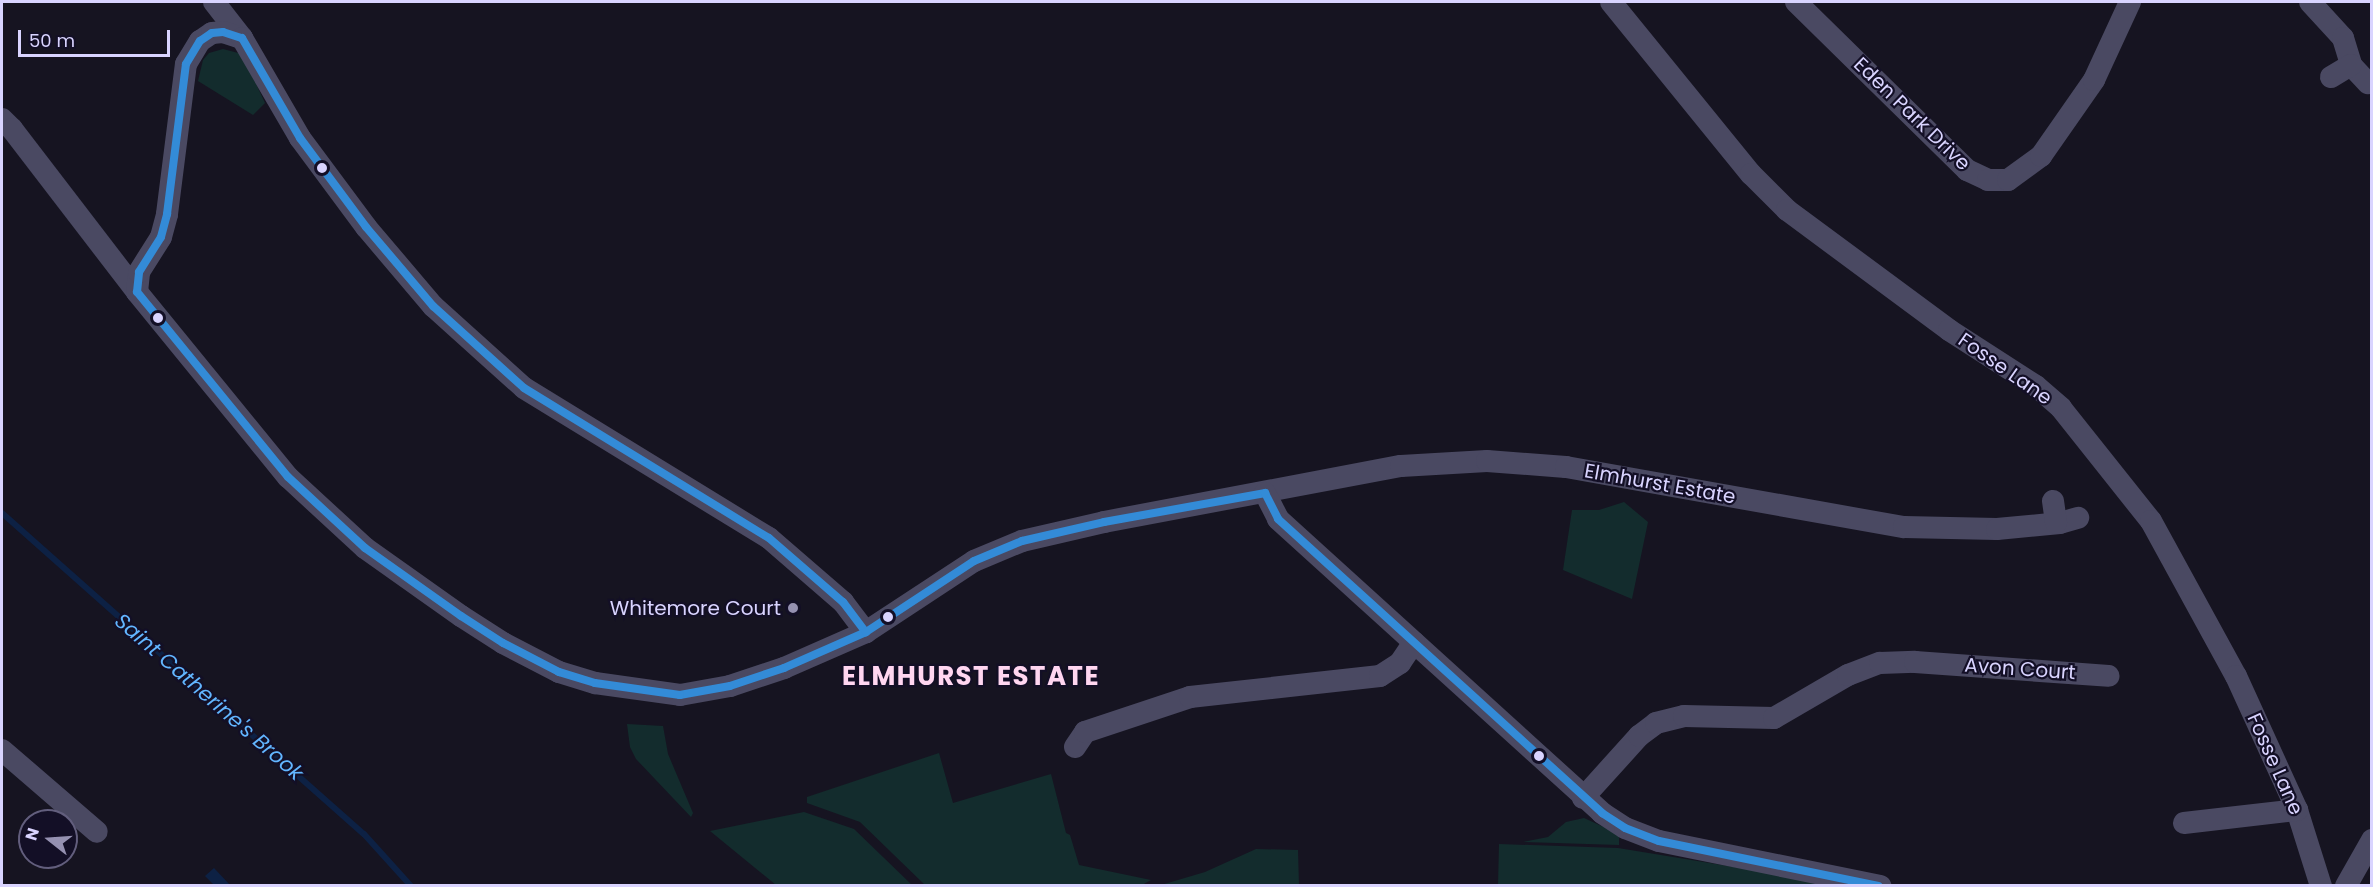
<!DOCTYPE html>
<html>
<head>
<meta charset="utf-8">
<style>
  body { margin:0 }
  #map { position:relative; width:2373px; height:887px; overflow:hidden; background:#161421; font-family:Poppins,sans-serif }
  div>[style] { position:absolute }
  .green>* { inset:0; background:#132c2d }
  .water>* { inset:0; background:#0d2144 }
  .stream>* { height:6px; margin:-3px; padding:0 3px; transform-origin:3px; border-radius:3px; background:#0d2144 }
  .street>* { height:22px; margin:-11px; padding:0 11px; transform-origin:11px; border-radius:11px; background:#4a4962 }
  .bus-1>* { height:8px; margin:-4px; padding:0 4px; transform-origin:4px; border-radius:4px; background:#338bd7 }
  .dots>* { width:16px; height:16px; translate:-50% -50%; box-sizing:border-box; border:3px solid #130f26; border-radius:50% }
  span { translate:-50% -50%; white-space:nowrap; text-align:center; line-height:1.15; -webkit-text-stroke:4.5px #130f26; paint-order:stroke }
  .street-label { font-size:20px; color:#d9d4ff }
  .poi-label { font-size:20px; color:#d9d4ff }
  .right { translate:-100% -50%; text-align:right }
  .water-label { font-size:21px; color:#62b6ff; font-style:italic }
  .district-label { font-size:26px; color:#ffd6f0; font-weight:700; letter-spacing:1.5px }
  .frame { position:absolute; inset:0; border:3px solid #d9d4ff; pointer-events:none }
  .north { position:absolute; left:18px; top:809px; width:60px; height:60px; box-sizing:border-box; background:#130f26; border:2px solid #625e7d; border-radius:50%; rotate:287deg; font-size:16px; font-weight:700; line-height:24px; text-align:center; color:#d9d4ff }
  .north::after { content:''; display:block; margin:auto; width:21px; height:27px; background:#9591b1; clip-path:polygon(50% 0,100% 100%,50% 72%,0 100%) }
  .scale { position:absolute; left:18px; top:30px; width:152px; height:27px; box-sizing:border-box; border:3px solid #d9d4ff; border-top:0; padding-left:8px; font-size:18px; line-height:21px; white-space:nowrap; color:#d9d4ff; -webkit-text-stroke:4px #130f26; paint-order:stroke }
</style>
</head>
<body>
<div id="map">
  <div class="green">
    <div style="clip-path:polygon(223px 49px,242px 54px,265px 103px,253px 115px,198px 81px,203px 60px,209px 53px)"></div>
    <div style="clip-path:polygon(1624px 502px,1648px 522px,1632px 599px,1563px 570px,1572px 510px,1599px 510px)"></div>
    <div style="clip-path:polygon(627px 724px,663px 726px,668px 754px,693px 813px,691px 817px,636px 759px,630px 747px)"></div>
    <div style="clip-path:polygon(939px 753px,953px 803px,1051px 774px,1066px 833px,1070px 835px,1079px 865px,1151px 880px,1140px 886px,925px 885px,860px 822px,807px 803px,807px 797px)"></div>
    <div style="clip-path:polygon(804px 812px,854px 829px,912px 885px,776px 885px,710px 831px)"></div>
    <div style="clip-path:polygon(1584px 818px,1619px 834px,1619px 845px,1523px 842px,1548px 837px,1566px 822px)"></div>
    <div style="clip-path:polygon(1499px 844px,1618px 848px,1838px 884px,1498px 886px)"></div>
    <div style="clip-path:polygon(1256px 849px,1298px 850px,1299px 885px,1161px 885px,1205px 872px)"></div>
  </div>
  <div class="water">
    <div style="clip-path:polygon(214px 868px,230px 885px,214px 885px,205px 876px)"></div>
  </div>
  <div class="stream">
    <div style="left:2px;top:513px;width:484px;rotate:41.6deg"></div>
    <div style="left:364px;top:834px;width:70px;rotate:47.9deg"></div>
  </div>
  <div class="street">
    <div style="left:214px;top:2px;width:46px;rotate:52.1deg"></div>
    <div style="left:1611px;top:2px;width:222px;rotate:50.9deg"></div>
    <div style="left:1751px;top:174px;width:51px;rotate:45deg"></div>
    <div style="left:1787px;top:210px;width:202px;rotate:36.5deg"></div>
    <div style="left:1949px;top:330px;width:103px;rotate:32.8deg"></div>
    <div style="left:2036px;top:386px;width:33px;rotate:41deg"></div>
    <div style="left:2061px;top:408px;width:144px;rotate:51.5deg"></div>
    <div style="left:2151px;top:521px;width:177px;rotate:61.3deg"></div>
    <div style="left:2236px;top:676px;width:147px;rotate:65.5deg"></div>
    <div style="left:2297px;top:810px;width:80px;rotate:72.5deg"></div>
    <div style="left:1796px;top:2px;width:240px;rotate:44.5deg"></div>
    <div style="left:1967px;top:170px;width:23px;rotate:25deg"></div>
    <div style="left:1988px;top:180px;width:20px"></div>
    <div style="left:2008px;top:180px;width:41px;rotate:-36deg"></div>
    <div style="left:2041px;top:156px;width:93px;rotate:-55.1deg"></div>
    <div style="left:2094px;top:80px;width:86px;rotate:-65.2deg"></div>
    <div style="left:2310px;top:2px;width:49px;rotate:47.5deg"></div>
    <div style="left:2343px;top:38px;width:28px;rotate:73deg"></div>
    <div style="left:2351px;top:65px;width:25px;rotate:47deg"></div>
    <div style="left:2331px;top:77px;width:23px;rotate:-31deg"></div>
    <div style="left:2px;top:119px;width:14px;rotate:45deg"></div>
    <div style="left:12px;top:129px;width:205px;rotate:52.5deg"></div>
    <div style="left:137px;top:292px;width:239px;rotate:50.8deg"></div>
    <div style="left:288px;top:477px;width:105px;rotate:42.7deg"></div>
    <div style="left:365px;top:548px;width:118px;rotate:35.3deg"></div>
    <div style="left:461px;top:616px;width:50px;rotate:32.7deg"></div>
    <div style="left:503px;top:643px;width:63px;rotate:27.4deg"></div>
    <div style="left:559px;top:672px;width:38px;rotate:17deg"></div>
    <div style="left:595px;top:683px;width:86px;rotate:8deg"></div>
    <div style="left:680px;top:695px;width:51px;rotate:-10.2deg"></div>
    <div style="left:730px;top:686px;width:57px;rotate:-18.4deg"></div>
    <div style="left:784px;top:668px;width:90px;rotate:-23.7deg"></div>
    <div style="left:866px;top:632px;width:129px;rotate:-33.3deg"></div>
    <div style="left:974px;top:561px;width:52px;rotate:-22.6deg"></div>
    <div style="left:1022px;top:541px;width:84px;rotate:-13deg"></div>
    <div style="left:1104px;top:522px;width:302px;rotate:-10.7deg"></div>
    <div style="left:1401px;top:466px;width:86px;rotate:-3.3deg"></div>
    <div style="left:1487px;top:461px;width:79px;rotate:4.3deg"></div>
    <div style="left:1566px;top:467px;width:343px;rotate:10.1deg"></div>
    <div style="left:1904px;top:527px;width:93px;rotate:1.2deg"></div>
    <div style="left:1997px;top:529px;width:63px;rotate:-5.4deg"></div>
    <div style="left:2060px;top:523px;width:19px;rotate:-16deg"></div>
    <div style="left:137px;top:292px;width:20px;rotate:-84deg"></div>
    <div style="left:139px;top:272px;width:41px;rotate:-57.8deg"></div>
    <div style="left:161px;top:237px;width:24px;rotate:-75deg"></div>
    <div style="left:167px;top:214px;width:151px;rotate:-82.8deg"></div>
    <div style="left:186px;top:64px;width:27px;rotate:-59deg"></div>
    <div style="left:200px;top:41px;width:14px;rotate:-34deg"></div>
    <div style="left:212px;top:33px;width:11px;rotate:-5deg"></div>
    <div style="left:223px;top:32px;width:20px;rotate:18deg"></div>
    <div style="left:242px;top:38px;width:116px;rotate:59.9deg"></div>
    <div style="left:300px;top:138px;width:111px;rotate:53.4deg"></div>
    <div style="left:366px;top:227px;width:104px;rotate:49.7deg"></div>
    <div style="left:433px;top:306px;width:122px;rotate:42deg"></div>
    <div style="left:524px;top:388px;width:287px;rotate:31.5deg"></div>
    <div style="left:769px;top:538px;width:98px;rotate:40.9deg"></div>
    <div style="left:843px;top:602px;width:38px;rotate:53deg"></div>
    <div style="left:1265px;top:493px;width:29px;rotate:63deg"></div>
    <div style="left:1278px;top:519px;width:438px;rotate:42.2deg"></div>
    <div style="left:1602px;top:813px;width:27px;rotate:33deg"></div>
    <div style="left:1625px;top:828px;width:36px;rotate:21deg"></div>
    <div style="left:1659px;top:841px;width:226px;rotate:11.5deg"></div>
    <div style="left:2053px;top:501px;width:22px;rotate:82deg"></div>
    <div style="left:1075px;top:747px;width:18px;rotate:-56deg"></div>
    <div style="left:1085px;top:732px;width:111px;rotate:-18.4deg"></div>
    <div style="left:1190px;top:697px;width:191px;rotate:-6.3deg"></div>
    <div style="left:1380px;top:676px;width:24px;rotate:-33deg"></div>
    <div style="left:1400px;top:663px;width:25px;rotate:-56deg"></div>
    <div style="left:2px;top:750px;width:125px;rotate:40.8deg"></div>
    <div style="left:1583px;top:798px;width:84px;rotate:-47.9deg"></div>
    <div style="left:1639px;top:736px;width:21px;rotate:-37deg"></div>
    <div style="left:1656px;top:723px;width:29px;rotate:-14deg"></div>
    <div style="left:1684px;top:716px;width:90px;rotate:1.3deg"></div>
    <div style="left:1774px;top:718px;width:86px;rotate:-30.2deg"></div>
    <div style="left:1848px;top:675px;width:34px;rotate:-21deg"></div>
    <div style="left:1880px;top:663px;width:35px;rotate:-2deg"></div>
    <div style="left:1915px;top:662px;width:194px;rotate:4.1deg"></div>
    <div style="left:2184px;top:823px;width:114px;rotate:-6.6deg"></div>
    <div style="left:2346px;top:886px;width:53px;rotate:-60.5deg"></div>
  </div>
  <div class="bus-1">
    <div style="left:223px;top:32px;width:20px;rotate:18deg"></div>
    <div style="left:242px;top:38px;width:116px;rotate:59.9deg"></div>
    <div style="left:300px;top:138px;width:111px;rotate:53.4deg"></div>
    <div style="left:366px;top:227px;width:104px;rotate:49.7deg"></div>
    <div style="left:433px;top:306px;width:122px;rotate:42deg"></div>
    <div style="left:524px;top:388px;width:287px;rotate:31.5deg"></div>
    <div style="left:769px;top:538px;width:98px;rotate:40.9deg"></div>
    <div style="left:843px;top:602px;width:38px;rotate:53deg"></div>
    <div style="left:866px;top:632px;width:90px;rotate:156.3deg"></div>
    <div style="left:784px;top:668px;width:57px;rotate:161.6deg"></div>
    <div style="left:730px;top:686px;width:51px;rotate:169.8deg"></div>
    <div style="left:680px;top:695px;width:86px;rotate:-172deg"></div>
    <div style="left:595px;top:683px;width:38px;rotate:-163deg"></div>
    <div style="left:559px;top:672px;width:63px;rotate:-152.6deg"></div>
    <div style="left:503px;top:643px;width:50px;rotate:-147.3deg"></div>
    <div style="left:461px;top:616px;width:118px;rotate:-144.7deg"></div>
    <div style="left:365px;top:548px;width:105px;rotate:-137.3deg"></div>
    <div style="left:288px;top:477px;width:239px;rotate:-129.2deg"></div>
    <div style="left:137px;top:292px;width:20px;rotate:-84deg"></div>
    <div style="left:139px;top:272px;width:41px;rotate:-57.8deg"></div>
    <div style="left:161px;top:237px;width:24px;rotate:-75deg"></div>
    <div style="left:167px;top:214px;width:151px;rotate:-82.8deg"></div>
    <div style="left:186px;top:64px;width:27px;rotate:-59deg"></div>
    <div style="left:200px;top:41px;width:14px;rotate:-34deg"></div>
    <div style="left:212px;top:33px;width:11px;rotate:-5deg"></div>
    <div style="left:866px;top:632px;width:129px;rotate:-33.3deg"></div>
    <div style="left:974px;top:561px;width:52px;rotate:-22.6deg"></div>
    <div style="left:1022px;top:541px;width:84px;rotate:-13deg"></div>
    <div style="left:1104px;top:522px;width:164px;rotate:-10.2deg"></div>
    <div style="left:1265px;top:493px;width:29px;rotate:63deg"></div>
    <div style="left:1278px;top:519px;width:438px;rotate:42.2deg"></div>
    <div style="left:1602px;top:813px;width:27px;rotate:33deg"></div>
    <div style="left:1625px;top:828px;width:36px;rotate:21deg"></div>
    <div style="left:1659px;top:841px;width:224px;rotate:11.6deg"></div>
  </div>
  <div class="dots">
    <div style="left:322px;top:168px;background:#d9d4ff"></div>
    <div style="left:158px;top:318px;background:#d9d4ff"></div>
    <div style="left:793px;top:608px;background:#9591b1"></div>
    <div style="left:888px;top:617px;background:#d9d4ff"></div>
    <div style="left:1539px;top:756px;background:#d9d4ff"></div>
  </div>
  <div class="street-label">
    <span style="left:1912px;top:114px;rotate:44deg">Eden Park Drive</span>
    <span style="left:2005px;top:369px;rotate:35deg">Fosse Lane</span>
    <span style="left:1660px;top:484px;rotate:10deg">Elmhurst Estate</span>
    <span style="left:2020px;top:669px;rotate:4deg">Avon Court</span>
    <span style="left:2275px;top:764px;rotate:66deg">Fosse Lane</span>
  </div>
  <div class="poi-label">
    <span class="right" style="left:781px;top:608px">Whitemore Court</span>
  </div>
  <div class="water-label">
    <span style="left:209px;top:697px;rotate:41deg">Saint Catherine's Brook</span>
  </div>
  <div class="district-label">
    <span style="left:971px;top:677px">ELMHURST ESTATE</span>
  </div>
  <div class="frame"></div>
  <div class="north">N</div>
  <div class="scale">50 m</div>
</div>
</body>
</html>
